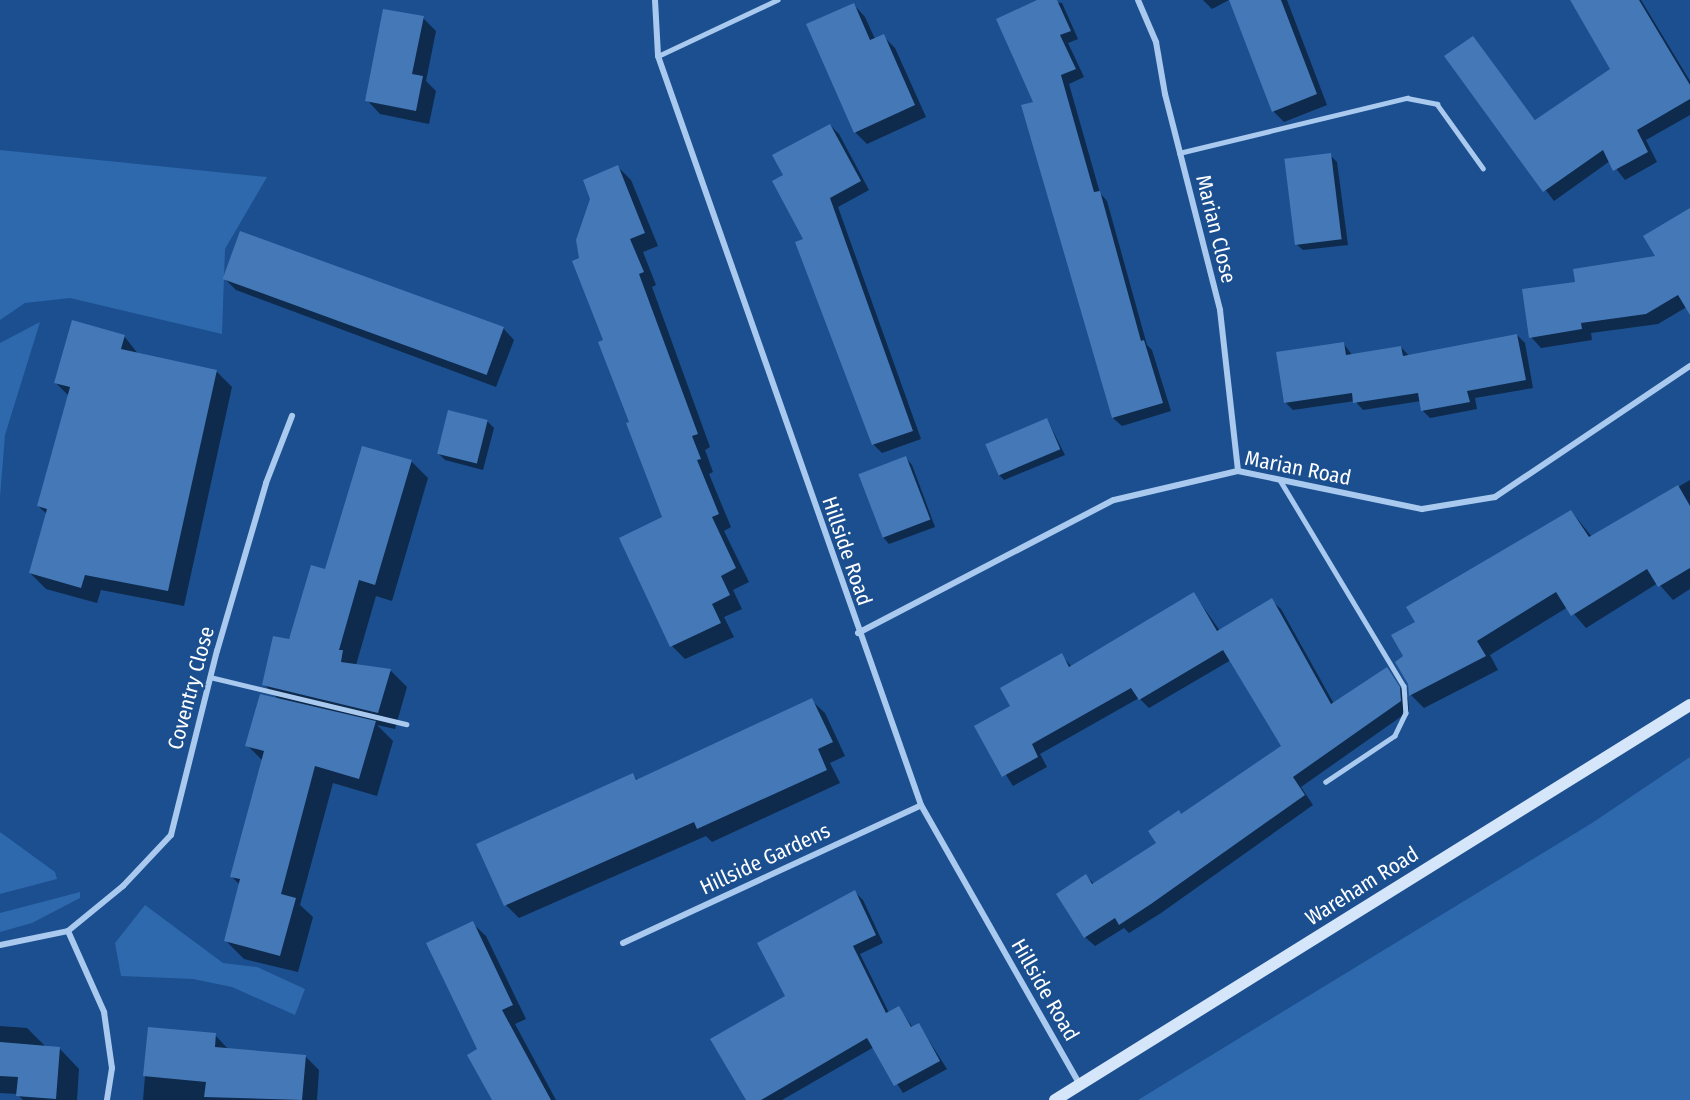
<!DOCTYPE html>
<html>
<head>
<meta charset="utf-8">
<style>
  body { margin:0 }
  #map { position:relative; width:1690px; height:1100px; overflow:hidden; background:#1b4f8f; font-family:"Fira Sans Condensed",sans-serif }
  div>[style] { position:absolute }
  .green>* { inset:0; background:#2e69ad }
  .shadow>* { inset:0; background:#0007 }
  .building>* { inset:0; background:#4478b7; transform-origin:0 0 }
  .lane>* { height:4.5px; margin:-2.25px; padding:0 2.25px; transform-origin:2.25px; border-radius:2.25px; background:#a9c9ee }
  .street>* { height:6px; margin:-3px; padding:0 3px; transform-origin:3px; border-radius:3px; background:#a9c9ee }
  .secondary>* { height:12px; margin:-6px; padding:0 6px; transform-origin:6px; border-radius:6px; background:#d6e6fa }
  span { translate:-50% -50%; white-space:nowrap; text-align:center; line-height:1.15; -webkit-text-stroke:4.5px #1b4f8f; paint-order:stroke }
  .street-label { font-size:21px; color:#fff }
</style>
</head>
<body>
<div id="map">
  <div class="green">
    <div style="clip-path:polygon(0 150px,267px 177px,225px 249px,222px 334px,70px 298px,25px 303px,0 320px)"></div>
    <div style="clip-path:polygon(40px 322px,5px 435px,0 497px,0 343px)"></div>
    <div style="clip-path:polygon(1690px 757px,1690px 1100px,1138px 1100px,1592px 823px)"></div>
    <div style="clip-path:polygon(0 832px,55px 872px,57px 879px,0 894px)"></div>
    <div style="clip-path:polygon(80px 892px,80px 898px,32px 923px,0 932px,0 913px)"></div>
    <div style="clip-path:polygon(145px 905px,223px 963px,257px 967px,305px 989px,295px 1015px,232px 987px,193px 979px,121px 976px,115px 943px)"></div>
  </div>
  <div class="shadow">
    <div style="clip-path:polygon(1041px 0,1062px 3px,1078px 39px,1068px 43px,1084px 77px,1069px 84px,1100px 193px,1107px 201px,1147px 345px,1152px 350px,1171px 411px,1122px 426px,1113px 418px,1035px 103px)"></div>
    <div style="clip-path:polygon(1203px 0,1229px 0,1212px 9px)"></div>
    <div style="clip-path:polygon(1230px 0,1287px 0,1327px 105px,1284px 122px,1273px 111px)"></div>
    <div style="clip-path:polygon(1570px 0,1641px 0,1690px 81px,1690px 115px,1646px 140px,1657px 162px,1625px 180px,1610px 161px,1554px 201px,1446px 57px,1473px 38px,1536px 121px,1612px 70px)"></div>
    <div style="clip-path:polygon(854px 5px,865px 17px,875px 39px,883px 36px,895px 48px,926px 117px,867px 144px,855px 132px)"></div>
    <div style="clip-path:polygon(423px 18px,436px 31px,426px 81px,436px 91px,429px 124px,380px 114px,367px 100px)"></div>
    <div style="clip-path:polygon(830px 125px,839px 134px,869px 190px,838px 207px,921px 439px,882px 453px,873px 444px,785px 175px)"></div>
    <div style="clip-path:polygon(1330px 155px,1337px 162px,1348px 245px,1303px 250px,1296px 244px)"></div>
    <div style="clip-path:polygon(618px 167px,631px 180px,658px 246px,643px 252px,656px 285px,652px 287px,710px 447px,705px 450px,713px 472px,709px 474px,731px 527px,724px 531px,749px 582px,733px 590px,742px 609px,724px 617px,734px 637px,685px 659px,672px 646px,664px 518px,581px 259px)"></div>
    <div style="clip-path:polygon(1690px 210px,1690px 305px,1658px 324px,1591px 333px,1592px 340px,1541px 348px,1531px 337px,1576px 283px,1657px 257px)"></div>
    <div style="clip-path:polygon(225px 279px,503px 328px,514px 340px,496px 387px,236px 290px)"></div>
    <div style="clip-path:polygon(1517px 335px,1525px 343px,1533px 388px,1475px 398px,1477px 409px,1430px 418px,1422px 410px,1421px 401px,1363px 410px,1355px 401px,1293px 410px,1285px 402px,1344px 344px,1352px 355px,1401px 347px,1409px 356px)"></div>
    <div style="clip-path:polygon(124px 336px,139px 355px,216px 371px,232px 387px,184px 606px,101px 590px,97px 603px,46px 589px,30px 573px,47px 514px,38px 506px,69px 396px,56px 383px)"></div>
    <div style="clip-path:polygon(1047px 419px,1065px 455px,1004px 480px,998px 474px,987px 444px)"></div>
    <div style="clip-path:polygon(487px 421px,494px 428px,483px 470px,445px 460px,439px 454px)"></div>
    <div style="clip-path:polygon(906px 458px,912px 465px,935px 527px,889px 544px,883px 537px,860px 475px)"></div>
    <div style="clip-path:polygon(411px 461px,428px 478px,392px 601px,376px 596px,356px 665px,390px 670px,407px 687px,395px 729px,377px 725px,393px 741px,377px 796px,333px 783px,300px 905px,313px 917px,298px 972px,244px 959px,226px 941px,240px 885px,232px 877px,263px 761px,247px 745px,279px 700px,264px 684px,326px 571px)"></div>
    <div style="clip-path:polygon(1690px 480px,1690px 589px,1673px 600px,1658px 583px,1586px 628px,1568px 607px,1490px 655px,1498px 670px,1424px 708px,1411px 695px,1405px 657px,1417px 623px,1571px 511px,1592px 537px)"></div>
    <div style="clip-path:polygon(1194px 594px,1220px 631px,1271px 600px,1281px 609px,1334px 704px,1387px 669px,1408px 698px,1409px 711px,1301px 787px,1313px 805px,1161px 913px,1129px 933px,1124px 928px,1095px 946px,1085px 937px,1086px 876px,1094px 884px,1158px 843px,1181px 815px,1283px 746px,1231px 660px,1149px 708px,1139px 698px,1040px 754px,1047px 767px,1013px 786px,976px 727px,1012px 707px,1061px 655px,1072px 667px)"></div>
    <div style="clip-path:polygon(811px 700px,825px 713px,845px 756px,830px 763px,840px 783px,712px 842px,706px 836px,519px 918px,506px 905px,633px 775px,638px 781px)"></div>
    <div style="clip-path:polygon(855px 892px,863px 900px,883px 943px,860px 954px,889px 1013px,899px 1008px,913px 1028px,919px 1025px,947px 1069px,903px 1093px,874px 1047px,782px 1100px,748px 1100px,787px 996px)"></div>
    <div style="clip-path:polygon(472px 923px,486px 936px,526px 1019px,515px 1024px,556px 1100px,494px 1100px)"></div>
    <div style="clip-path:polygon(0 1026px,27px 1028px,47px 1048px,60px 1049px,79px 1069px,77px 1100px,23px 1100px,17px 1094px,0 1093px)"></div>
    <div style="clip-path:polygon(149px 1029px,215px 1035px,229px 1050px,306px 1057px,319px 1070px,317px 1100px,143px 1100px)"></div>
  </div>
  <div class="building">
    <div style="clip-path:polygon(1037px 0,1057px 0,1071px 31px,1060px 35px,1076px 69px,1061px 75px,1094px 192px,1100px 191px,1141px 341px,1144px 340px,1163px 403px,1112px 418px,1021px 105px,1033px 102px,996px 19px)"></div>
    <div style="clip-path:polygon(1229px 0,1281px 0,1317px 94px,1272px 112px)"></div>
    <div style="clip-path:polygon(1570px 0,1639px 0,1690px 85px,1690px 99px,1637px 130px,1648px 152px,1613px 171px,1603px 150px,1543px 192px,1444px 56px,1473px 36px,1535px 120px,1610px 69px)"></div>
    <div style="clip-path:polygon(854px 3px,870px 40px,884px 34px,915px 105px,854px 133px,806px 24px)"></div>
    <div style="clip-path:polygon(383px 9px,424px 16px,412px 74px,423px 76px,416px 111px,365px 101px)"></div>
    <div style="clip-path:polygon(830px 124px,861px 181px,830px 198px,913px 431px,872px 445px,795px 242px,803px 239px,772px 181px,783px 175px,772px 155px)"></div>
    <div style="left:1331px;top:153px;width:87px;height:47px;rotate:83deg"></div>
    <div style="clip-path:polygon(618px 165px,645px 233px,630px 239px,644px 272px,639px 274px,698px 434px,692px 436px,701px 459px,697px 460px,719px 514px,712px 517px,736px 568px,721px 576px,730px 595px,712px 604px,721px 623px,670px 647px,619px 538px,662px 517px,626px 423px,629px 422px,598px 342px,603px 340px,572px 261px,579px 258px,576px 240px,590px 199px,583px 180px)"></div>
    <div style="clip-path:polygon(1690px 208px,1690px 315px,1678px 295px,1646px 314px,1581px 323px,1582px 329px,1529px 338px,1522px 289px,1575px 282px,1573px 269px,1655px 256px,1643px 236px)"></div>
    <div style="left:240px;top:231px;width:281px;height:51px;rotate:20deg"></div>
    <div style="clip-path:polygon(72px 320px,125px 335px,121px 349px,217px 370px,168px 591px,85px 575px,81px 588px,29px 573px,47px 509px,37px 506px,70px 387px,54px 383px)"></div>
    <div style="clip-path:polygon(1517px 334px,1526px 380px,1467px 391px,1470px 402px,1421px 411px,1418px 393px,1353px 403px,1352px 393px,1284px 403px,1276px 352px,1344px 342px,1346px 355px,1401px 346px,1403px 356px)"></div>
    <div style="left:448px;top:410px;width:41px;height:45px;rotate:14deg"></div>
    <div style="left:1047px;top:418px;width:34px;height:67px;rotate:67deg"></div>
    <div style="clip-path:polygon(362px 446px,412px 460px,375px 585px,359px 580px,339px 650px,343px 650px,341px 662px,391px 669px,378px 713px,262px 685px,273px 636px,289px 639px,311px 565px,325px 569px)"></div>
    <div style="left:906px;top:456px;width:68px;height:51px;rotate:69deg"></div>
    <div style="clip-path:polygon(1678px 485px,1690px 506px,1690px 568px,1658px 587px,1647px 569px,1571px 616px,1556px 592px,1477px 641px,1486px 656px,1409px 696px,1408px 684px,1395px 662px,1403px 656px,1391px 635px,1415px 622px,1406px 607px,1571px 510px,1589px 537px)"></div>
    <div style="clip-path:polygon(1194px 592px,1217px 631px,1272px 598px,1331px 704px,1387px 667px,1400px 687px,1401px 701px,1293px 777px,1305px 795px,1151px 904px,1119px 925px,1115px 918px,1084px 938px,1056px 894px,1086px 874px,1092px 884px,1125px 863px,1156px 843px,1148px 831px,1179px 810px,1181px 814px,1281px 746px,1223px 650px,1139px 700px,1131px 688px,1032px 744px,1038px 757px,1002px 777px,974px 726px,1010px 706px,1000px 688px,1062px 653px,1069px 667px)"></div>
    <div style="clip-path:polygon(260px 694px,376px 721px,359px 779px,315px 766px,281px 894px,296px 898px,280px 956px,224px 941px,240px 879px,230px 877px,264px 751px,245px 746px)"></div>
    <div style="clip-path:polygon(812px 698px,833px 742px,818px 749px,827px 770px,697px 829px,694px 822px,504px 906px,476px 844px,633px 773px,636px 780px)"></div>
    <div style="clip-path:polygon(855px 890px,876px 935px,853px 946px,886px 1013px,899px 1006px,911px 1027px,919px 1023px,940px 1061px,894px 1086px,867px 1038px,761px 1100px,746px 1100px,710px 1039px,785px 996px,757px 943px)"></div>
    <div style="clip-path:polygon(473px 921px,513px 1005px,502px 1010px,551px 1100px,492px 1100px,467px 1055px,477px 1049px,426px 943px)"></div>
    <div style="clip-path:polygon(148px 1027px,216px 1033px,215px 1047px,306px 1055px,302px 1100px,204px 1097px,206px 1082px,143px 1076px)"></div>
    <div style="clip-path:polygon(0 1042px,60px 1047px,56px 1099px,16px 1096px,18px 1077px,0 1076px)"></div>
  </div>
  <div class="lane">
    <div style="left:658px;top:56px;width:132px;rotate:-25.2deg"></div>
    <div style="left:1179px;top:153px;width:235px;rotate:-13.6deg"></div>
    <div style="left:1407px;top:98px;width:31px;rotate:11deg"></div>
    <div style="left:1437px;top:104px;width:79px;rotate:54.3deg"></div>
    <div style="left:1280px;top:480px;width:240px;rotate:59deg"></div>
    <div style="left:1404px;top:686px;width:27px;rotate:86deg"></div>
    <div style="left:1406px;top:713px;width:25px;rotate:116deg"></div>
    <div style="left:1395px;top:736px;width:83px;rotate:146.3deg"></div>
    <div style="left:210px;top:677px;width:202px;rotate:13.5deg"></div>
  </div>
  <div class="street">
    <div style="left:655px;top:0;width:56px;rotate:86.9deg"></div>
    <div style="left:658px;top:56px;width:794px;rotate:70.65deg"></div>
    <div style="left:921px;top:805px;width:322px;rotate:60.4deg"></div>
    <div style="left:1138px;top:0;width:46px;rotate:66.8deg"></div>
    <div style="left:1156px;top:42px;width:53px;rotate:80.2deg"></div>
    <div style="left:1165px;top:94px;width:223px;rotate:75.7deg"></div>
    <div style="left:1220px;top:310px;width:162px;rotate:83.6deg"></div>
    <div style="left:858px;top:633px;width:288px;rotate:-27.5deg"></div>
    <div style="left:1114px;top:500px;width:127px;rotate:-13.2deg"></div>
    <div style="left:1238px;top:471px;width:188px;rotate:11.7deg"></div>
    <div style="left:1422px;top:509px;width:74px;rotate:-9.3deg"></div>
    <div style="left:1495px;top:497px;width:235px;rotate:-33.9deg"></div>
    <div style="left:68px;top:931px;width:89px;rotate:66deg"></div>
    <div style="left:104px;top:1012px;width:57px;rotate:81.9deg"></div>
    <div style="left:112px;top:1068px;width:32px;rotate:99deg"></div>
    <div style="left:623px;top:943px;width:328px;rotate:-24.8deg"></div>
    <div style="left:0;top:945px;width:69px;rotate:-11.6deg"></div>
    <div style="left:68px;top:931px;width:71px;rotate:-39.3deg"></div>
    <div style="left:123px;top:886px;width:70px;rotate:-46.7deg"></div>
    <div style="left:171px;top:835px;width:190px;rotate:-76deg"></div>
    <div style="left:217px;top:651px;width:175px;rotate:-73.7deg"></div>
    <div style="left:266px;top:483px;width:72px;rotate:-68.8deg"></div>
  </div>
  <div class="secondary">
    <div style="left:1055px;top:1100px;width:748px;rotate:-31.88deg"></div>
  </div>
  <div class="street-label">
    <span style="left:1216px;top:229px;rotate:76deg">Marian Close</span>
    <span style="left:1298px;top:468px;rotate:11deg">Marian Road</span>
    <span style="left:847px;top:551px;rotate:71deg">Hillside Road</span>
    <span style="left:191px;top:688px;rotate:-75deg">Coventry Close</span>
    <span style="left:765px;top:859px;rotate:-25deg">Hillside Gardens</span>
    <span style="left:1362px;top:886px;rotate:-32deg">Wareham Road</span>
    <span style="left:1045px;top:990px;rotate:60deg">Hillside Road</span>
  </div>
</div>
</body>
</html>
